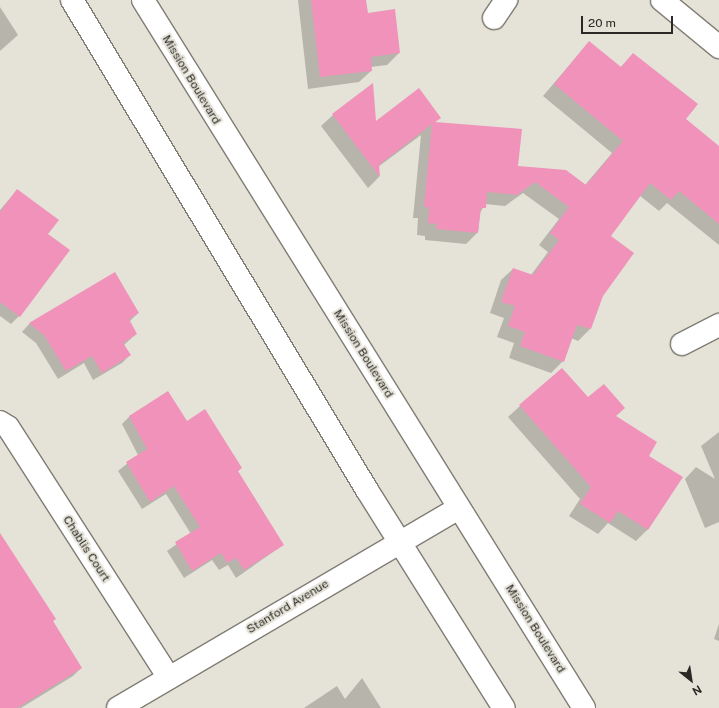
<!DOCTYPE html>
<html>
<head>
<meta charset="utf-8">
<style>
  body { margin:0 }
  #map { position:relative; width:719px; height:708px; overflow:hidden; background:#e5e2d8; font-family:"Public Sans",sans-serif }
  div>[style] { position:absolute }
  .shadow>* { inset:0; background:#0003 }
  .building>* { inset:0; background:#f092b9 }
  .roads { filter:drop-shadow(1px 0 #807d74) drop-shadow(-1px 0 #807d74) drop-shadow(0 1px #807d74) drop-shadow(0 -1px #807d74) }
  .minor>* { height:22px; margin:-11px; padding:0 11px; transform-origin:11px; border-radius:11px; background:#fff }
  .primary>* { height:22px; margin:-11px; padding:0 11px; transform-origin:11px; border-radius:11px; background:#fff }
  span { translate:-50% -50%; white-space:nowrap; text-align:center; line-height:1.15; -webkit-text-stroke:4px #e5e2d8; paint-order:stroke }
  .street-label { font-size:12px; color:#2a2925 }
  .north { position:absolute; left:671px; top:660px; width:40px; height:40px; -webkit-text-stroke:3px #e5e2d8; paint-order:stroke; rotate:150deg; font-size:11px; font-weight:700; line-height:16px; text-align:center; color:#2a2925 }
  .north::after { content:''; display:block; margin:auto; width:14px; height:18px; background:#2a2925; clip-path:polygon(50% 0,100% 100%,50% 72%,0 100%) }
  .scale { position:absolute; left:581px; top:16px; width:92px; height:18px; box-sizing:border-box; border:2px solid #2a2925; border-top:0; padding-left:5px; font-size:12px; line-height:14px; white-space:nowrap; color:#2a2925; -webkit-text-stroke:3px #e5e2d8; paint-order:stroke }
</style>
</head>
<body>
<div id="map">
  <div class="shadow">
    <div style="clip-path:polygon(298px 0,365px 0,367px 14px,399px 53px,387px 65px,371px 67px,371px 71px,359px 82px,308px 89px)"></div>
    <div style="clip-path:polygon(0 7px,18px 35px,0 51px)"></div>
    <div style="clip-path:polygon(589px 42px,617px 71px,633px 54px,685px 119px,719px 147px,719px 245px,667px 203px,659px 211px,639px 195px,609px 236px,602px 295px,590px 329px,578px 341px,571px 338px,563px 361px,551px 373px,509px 358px,514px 343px,497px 337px,504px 318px,490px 313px,501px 280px,513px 269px,531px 275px,548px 252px,539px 245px,559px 219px,523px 193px,505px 206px,485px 204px,480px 213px,478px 232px,466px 244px,425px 240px,425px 236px,417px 235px,418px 218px,413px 218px,421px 135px,378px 167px,379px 177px,368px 188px,321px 126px,333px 115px,375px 123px,440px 118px,434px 123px,517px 167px,585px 185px,612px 153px,543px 96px)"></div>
    <div style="clip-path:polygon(17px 190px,47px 234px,19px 316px,11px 324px,0 316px,0 210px)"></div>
    <div style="clip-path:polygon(114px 274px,138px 313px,129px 322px,136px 334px,124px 345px,130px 355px,122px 363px,93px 380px,84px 363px,58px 379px,36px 343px,22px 332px,29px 324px)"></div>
    <div style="clip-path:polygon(588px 399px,615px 417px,647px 456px,648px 529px,636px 541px,608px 523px,598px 534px,569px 516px,580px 499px,508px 417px,520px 406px)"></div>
    <div style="clip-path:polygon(130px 416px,187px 422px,241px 468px,237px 472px,283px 545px,236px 578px,228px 565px,219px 570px,212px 560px,184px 578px,167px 551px,191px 534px,166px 494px,142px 509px,118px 471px,138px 455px,122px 424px)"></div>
    <div style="clip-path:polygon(719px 432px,719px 522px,705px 528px,685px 479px,696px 467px,715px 479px,701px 446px)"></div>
    <div style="clip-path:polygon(0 534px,81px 668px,73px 676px,21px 708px,0 708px)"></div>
    <div style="clip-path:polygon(719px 624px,719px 641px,714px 639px)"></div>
    <div style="clip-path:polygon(362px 678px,381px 708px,304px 708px,337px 686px,345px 699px)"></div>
  </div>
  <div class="building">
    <div style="clip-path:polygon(311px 0,366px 0,368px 13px,395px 9px,400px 53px,371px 57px,372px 71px,320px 77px)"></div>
    <div style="clip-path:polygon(589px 41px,621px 67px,633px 53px,698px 104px,686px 119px,719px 146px,719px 224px,679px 191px,671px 200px,650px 183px,611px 236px,634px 253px,603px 296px,591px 329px,577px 325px,564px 362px,520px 346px,525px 332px,508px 326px,515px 306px,501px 302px,513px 268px,533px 275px,559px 240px,550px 233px,569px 207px,535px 182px,517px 195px,487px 192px,486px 208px,481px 208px,478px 233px,436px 229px,437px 224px,428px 223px,429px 207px,424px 207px,432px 124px,379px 165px,380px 177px,332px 114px,373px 83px,376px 121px,419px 88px,441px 118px,435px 122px,522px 129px,518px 166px,566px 170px,586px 185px,623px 141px,554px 84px)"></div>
    <div style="clip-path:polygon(17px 189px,59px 220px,48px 234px,70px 250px,20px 317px,0 302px,0 212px)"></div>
    <div style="clip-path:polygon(115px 272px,139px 313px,129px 319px,137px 334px,123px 343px,131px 355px,102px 373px,92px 356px,66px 371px,44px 335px,29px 323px)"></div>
    <div style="clip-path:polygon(562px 368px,588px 397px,604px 384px,625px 408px,616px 416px,657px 442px,649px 456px,683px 477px,648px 530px,618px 511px,610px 523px,580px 504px,591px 487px,519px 405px)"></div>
    <div style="clip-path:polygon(168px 391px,187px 421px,205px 409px,242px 468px,238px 471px,284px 545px,244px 570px,236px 558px,227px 563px,221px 553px,192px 571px,175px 542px,200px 527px,174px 486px,150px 502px,126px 462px,147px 449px,129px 416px)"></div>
    <div style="clip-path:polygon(0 533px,56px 619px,53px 621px,82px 668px,17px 708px,0 708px)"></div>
  </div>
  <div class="roads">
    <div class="minor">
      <div style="left:662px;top:0;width:74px;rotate:39.5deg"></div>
      <div style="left:494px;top:18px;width:22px;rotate:-56deg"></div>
      <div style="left:682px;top:344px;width:42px;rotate:-27.2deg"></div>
      <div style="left:0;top:422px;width:9px;rotate:32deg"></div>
      <div style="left:8px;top:427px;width:298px;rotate:57.3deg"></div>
      <div style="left:118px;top:708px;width:395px;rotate:-30.4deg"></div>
    </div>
    <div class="primary">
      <div style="left:72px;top:0;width:572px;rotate:58.95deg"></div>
      <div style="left:367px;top:490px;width:257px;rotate:57.9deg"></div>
      <div style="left:143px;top:0;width:834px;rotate:58.08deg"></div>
    </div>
  </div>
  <div class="street-label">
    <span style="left:191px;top:80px;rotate:59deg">Mission Boulevard</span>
    <span style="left:363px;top:354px;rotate:58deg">Mission Boulevard</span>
    <span style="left:86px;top:549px;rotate:57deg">Chablis Court</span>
    <span style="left:288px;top:607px;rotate:-31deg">Stanford Avenue</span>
    <span style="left:535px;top:629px;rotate:58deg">Mission Boulevard</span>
  </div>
  <div class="north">N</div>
  <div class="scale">20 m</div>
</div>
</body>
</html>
